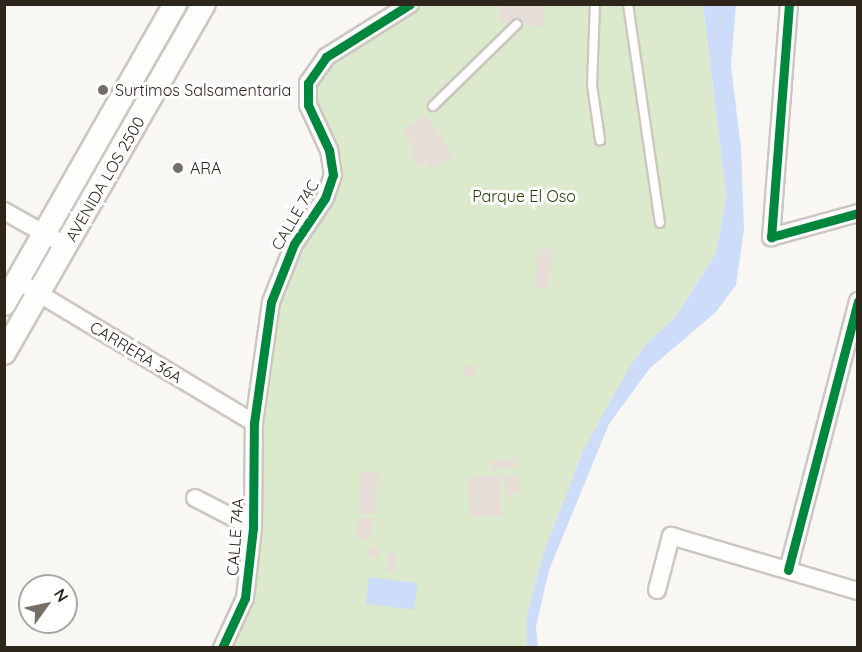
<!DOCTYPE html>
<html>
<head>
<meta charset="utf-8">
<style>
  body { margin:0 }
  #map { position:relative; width:862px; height:652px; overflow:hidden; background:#f9f7f4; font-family:Quicksand,sans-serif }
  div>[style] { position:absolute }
  .green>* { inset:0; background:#dbeacd }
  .water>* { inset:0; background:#cddcf8; transform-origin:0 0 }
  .building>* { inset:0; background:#e7ddd7; transform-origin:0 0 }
  .roads { filter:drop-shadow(2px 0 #ccc7c0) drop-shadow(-2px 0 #ccc7c0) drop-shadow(0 2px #ccc7c0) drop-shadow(0 -2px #ccc7c0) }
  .service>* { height:8px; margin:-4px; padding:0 4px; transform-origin:4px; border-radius:4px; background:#fefefd }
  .minor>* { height:16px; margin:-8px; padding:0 8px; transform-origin:8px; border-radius:8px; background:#fefefd }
  .secondary>* { height:22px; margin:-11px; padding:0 11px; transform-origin:11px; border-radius:11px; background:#fefefd }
  .cycleway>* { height:9px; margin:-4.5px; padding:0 4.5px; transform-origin:4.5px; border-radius:4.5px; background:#00873e }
  .dots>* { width:16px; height:16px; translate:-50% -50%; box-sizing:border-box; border:3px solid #fff; border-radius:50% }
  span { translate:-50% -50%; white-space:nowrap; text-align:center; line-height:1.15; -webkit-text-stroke:6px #fff; paint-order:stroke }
  .poi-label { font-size:16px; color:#2e261a }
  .left { translate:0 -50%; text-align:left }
  .street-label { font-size:16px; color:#2e261a }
  .park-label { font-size:16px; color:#27410a }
  .frame { position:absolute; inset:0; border:6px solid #2e261a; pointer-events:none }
  .north { position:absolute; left:18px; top:574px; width:60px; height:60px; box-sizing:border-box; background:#fff; border:2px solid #aba8a3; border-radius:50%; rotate:57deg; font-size:16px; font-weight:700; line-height:24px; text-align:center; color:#2e261a }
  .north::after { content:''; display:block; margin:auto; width:21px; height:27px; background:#756f66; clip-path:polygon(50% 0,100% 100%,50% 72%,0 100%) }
</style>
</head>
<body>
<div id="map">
  <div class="green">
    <div style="clip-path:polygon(410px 5px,703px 5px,726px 195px,716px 253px,676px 316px,648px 342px,583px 451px,544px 551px,526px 619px,527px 647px,222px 648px,245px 598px,271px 302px,329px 190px,310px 75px)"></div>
  </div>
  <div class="water">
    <div style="clip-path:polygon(703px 5px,736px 5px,731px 66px,741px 148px,744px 229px,736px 285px,716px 312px,650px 368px,609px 424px,549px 570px,536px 627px,538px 647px,527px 647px,526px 619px,544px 551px,583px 451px,630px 366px,648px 342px,676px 316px,716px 253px,726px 195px)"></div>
    <div style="left:369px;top:577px;width:49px;height:27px;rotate:7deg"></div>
  </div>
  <div class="building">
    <div style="clip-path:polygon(500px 4px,546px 4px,544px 27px,498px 22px)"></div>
    <div style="clip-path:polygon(426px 114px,453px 155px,430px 170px,425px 162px,418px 166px,408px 152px,415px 148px,403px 130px)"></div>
    <div style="left:538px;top:249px;width:14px;height:38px;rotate:4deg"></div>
    <div style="left:463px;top:366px;width:11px;height:10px"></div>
    <div style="left:517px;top:458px;width:9px;height:27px;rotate:84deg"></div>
    <div style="left:361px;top:471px;width:17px;height:42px;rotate:3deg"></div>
    <div style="left:518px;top:474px;width:19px;height:15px;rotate:84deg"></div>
    <div style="left:500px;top:475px;width:41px;height:32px;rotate:87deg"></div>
    <div style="left:359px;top:517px;width:15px;height:21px;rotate:8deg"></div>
    <div style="left:370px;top:546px;width:10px;height:11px;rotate:11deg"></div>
    <div style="left:388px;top:553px;width:9px;height:19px;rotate:6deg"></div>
  </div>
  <div class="roads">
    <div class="service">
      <div style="left:595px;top:4px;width:81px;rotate:92.1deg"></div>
      <div style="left:592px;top:85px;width:56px;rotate:81.7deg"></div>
      <div style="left:628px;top:4px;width:221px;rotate:81.7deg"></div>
      <div style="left:433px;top:106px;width:117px;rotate:-44.3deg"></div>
    </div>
    <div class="minor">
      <div style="left:789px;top:4px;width:234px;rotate:94.4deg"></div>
      <div style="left:771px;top:237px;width:90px;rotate:-15.4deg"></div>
      <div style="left:4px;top:211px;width:71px;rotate:29.4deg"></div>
      <div style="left:18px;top:281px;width:275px;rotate:31deg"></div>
      <div style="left:195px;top:498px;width:65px;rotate:27.3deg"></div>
      <div style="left:788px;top:570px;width:278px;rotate:-75.4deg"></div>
      <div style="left:657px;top:590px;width:56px;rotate:-75.5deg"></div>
      <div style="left:671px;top:536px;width:195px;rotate:16.4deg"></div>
      <div style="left:222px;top:648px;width:55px;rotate:-65.3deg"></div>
      <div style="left:245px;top:598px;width:70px;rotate:-83.5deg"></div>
      <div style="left:253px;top:528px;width:105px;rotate:-89.5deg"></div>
      <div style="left:254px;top:423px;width:122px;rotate:-82deg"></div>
      <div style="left:271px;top:302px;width:62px;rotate:-68.4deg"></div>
      <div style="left:294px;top:244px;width:55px;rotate:-56deg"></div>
      <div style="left:325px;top:198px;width:24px;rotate:-71deg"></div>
      <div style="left:333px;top:175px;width:25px;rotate:-99deg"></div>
      <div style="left:329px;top:150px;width:50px;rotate:-115deg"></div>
      <div style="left:308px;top:105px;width:22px;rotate:-90deg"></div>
      <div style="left:308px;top:83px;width:32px;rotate:-55deg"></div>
      <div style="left:326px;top:57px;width:99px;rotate:-32.2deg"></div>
    </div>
    <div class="secondary">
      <div style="left:4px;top:304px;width:345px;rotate:-60.3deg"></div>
      <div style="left:4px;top:353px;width:402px;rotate:-60.2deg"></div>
    </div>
  </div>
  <div class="cycleway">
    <div style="left:789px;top:4px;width:234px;rotate:94.4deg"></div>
    <div style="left:771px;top:237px;width:90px;rotate:-15.4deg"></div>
    <div style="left:788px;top:570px;width:278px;rotate:-75.4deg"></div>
    <div style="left:222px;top:648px;width:55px;rotate:-65.3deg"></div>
    <div style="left:245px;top:598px;width:70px;rotate:-83.5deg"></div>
    <div style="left:253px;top:528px;width:105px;rotate:-89.5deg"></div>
    <div style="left:254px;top:423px;width:122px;rotate:-82deg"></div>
    <div style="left:271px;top:302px;width:62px;rotate:-68.4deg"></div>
    <div style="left:294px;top:244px;width:55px;rotate:-56deg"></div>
    <div style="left:325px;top:198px;width:24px;rotate:-71deg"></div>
    <div style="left:333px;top:175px;width:25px;rotate:-99deg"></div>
    <div style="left:329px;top:150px;width:50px;rotate:-115deg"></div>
    <div style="left:308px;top:105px;width:22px;rotate:-90deg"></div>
    <div style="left:308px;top:83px;width:32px;rotate:-55deg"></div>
    <div style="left:326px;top:57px;width:99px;rotate:-32.2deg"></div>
  </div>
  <div class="dots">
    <div style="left:103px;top:90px;background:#756f66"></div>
    <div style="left:178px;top:168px;background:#756f66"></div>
  </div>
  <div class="poi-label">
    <span class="left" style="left:115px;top:90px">Surtimos Salsamentaria</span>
    <span class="left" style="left:190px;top:168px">ARA</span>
  </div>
  <div class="street-label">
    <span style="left:105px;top:179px;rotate:-60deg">AVENIDA LOS 2500</span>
    <span style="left:295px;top:215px;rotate:-60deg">CALLE 74C</span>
    <span style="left:136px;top:352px;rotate:31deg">CARRERA 36A</span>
    <span style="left:235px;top:537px;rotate:-86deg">CALLE 74A</span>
  </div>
  <div class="park-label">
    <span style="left:524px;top:196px">Parque El Oso</span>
  </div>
  <div class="frame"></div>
  <div class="north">N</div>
</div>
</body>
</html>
